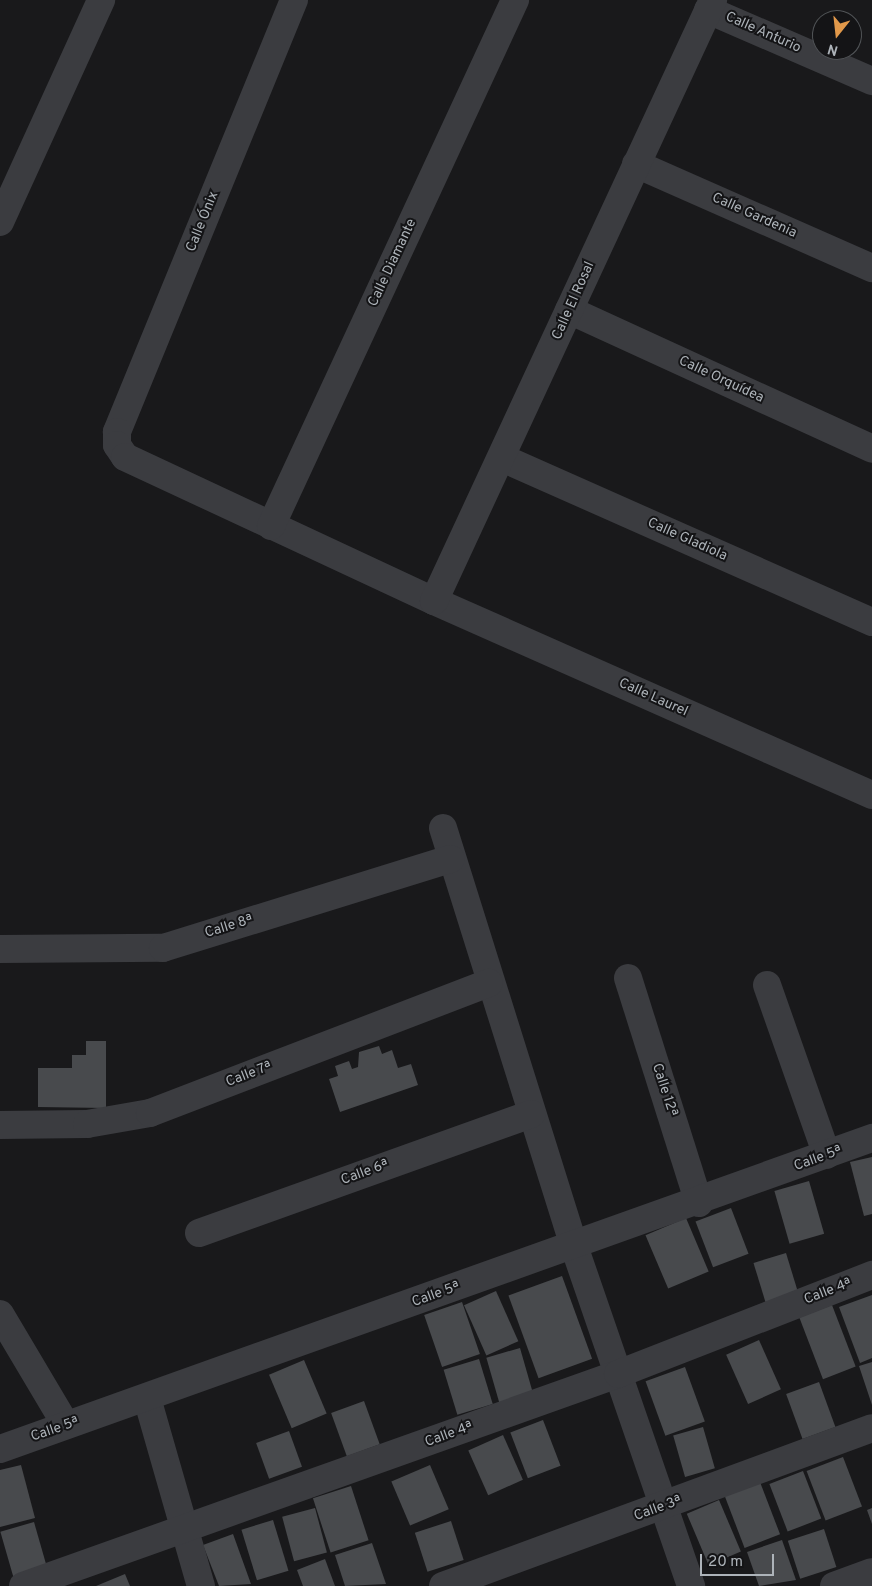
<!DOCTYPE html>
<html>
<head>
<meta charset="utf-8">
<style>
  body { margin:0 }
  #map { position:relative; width:872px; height:1586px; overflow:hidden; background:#19191b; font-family:Overpass,sans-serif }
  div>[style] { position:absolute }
  .building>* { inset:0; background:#484a4d; transform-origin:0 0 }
  .minor>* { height:28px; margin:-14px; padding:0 14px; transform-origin:14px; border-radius:14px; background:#3b3c40 }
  span { translate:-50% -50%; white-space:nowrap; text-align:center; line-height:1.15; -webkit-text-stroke:4px #141416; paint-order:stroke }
  .street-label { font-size:14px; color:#adb3b9 }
  .north { position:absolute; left:812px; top:10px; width:50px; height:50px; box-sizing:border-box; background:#141416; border:1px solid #515457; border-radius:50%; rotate:196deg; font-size:14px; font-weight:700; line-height:20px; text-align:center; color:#adb3b9 }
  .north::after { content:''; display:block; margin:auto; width:18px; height:22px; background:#e2994a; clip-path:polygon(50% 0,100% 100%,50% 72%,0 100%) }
  .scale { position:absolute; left:700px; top:1554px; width:74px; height:22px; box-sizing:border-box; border:2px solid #adb3b9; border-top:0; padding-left:6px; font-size:15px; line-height:18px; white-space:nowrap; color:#adb3b9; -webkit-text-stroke:4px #141416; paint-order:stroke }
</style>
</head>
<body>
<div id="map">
  <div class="building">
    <div style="clip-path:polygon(86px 1041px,106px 1041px,106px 1108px,38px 1107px,38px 1068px,72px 1068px,72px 1055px,86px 1055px)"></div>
    <div style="clip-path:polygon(379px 1046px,382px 1054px,392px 1050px,398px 1068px,411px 1064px,418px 1085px,340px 1112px,329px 1079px,338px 1076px,335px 1066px,349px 1061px,352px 1069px,358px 1067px,359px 1052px)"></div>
    <div style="clip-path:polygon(872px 1157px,872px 1214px,864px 1216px,850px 1162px)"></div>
    <div style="left:809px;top:1181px;width:55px;height:36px;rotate:74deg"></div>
    <div style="left:731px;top:1208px;width:49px;height:38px;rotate:69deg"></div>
    <div style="left:686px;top:1218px;width:58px;height:44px;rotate:67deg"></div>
    <div style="left:786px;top:1253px;width:45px;height:34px;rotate:73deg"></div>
    <div style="left:562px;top:1276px;width:88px;height:57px;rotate:70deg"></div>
    <div style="left:496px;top:1291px;width:55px;height:35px;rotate:66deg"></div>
    <div style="clip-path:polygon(872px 1295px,872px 1358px,860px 1363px,839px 1307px)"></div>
    <div style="left:462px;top:1302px;width:55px;height:40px;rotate:71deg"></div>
    <div style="left:832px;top:1305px;width:66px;height:35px;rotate:69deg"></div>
    <div style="left:759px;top:1340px;width:54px;height:36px;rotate:66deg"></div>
    <div style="left:520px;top:1348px;width:47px;height:35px;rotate:74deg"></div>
    <div style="left:479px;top:1359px;width:47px;height:37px;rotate:73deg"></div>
    <div style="left:304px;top:1360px;width:58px;height:38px;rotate:67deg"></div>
    <div style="clip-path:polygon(872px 1362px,872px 1405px,859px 1366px)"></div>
    <div style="left:685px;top:1367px;width:58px;height:42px;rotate:70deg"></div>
    <div style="left:819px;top:1382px;width:48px;height:35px;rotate:70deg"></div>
    <div style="left:364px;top:1401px;width:46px;height:35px;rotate:70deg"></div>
    <div style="left:543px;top:1420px;width:49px;height:35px;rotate:69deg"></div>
    <div style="left:703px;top:1427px;width:43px;height:31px;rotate:74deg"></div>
    <div style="left:289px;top:1431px;width:38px;height:35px;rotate:70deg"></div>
    <div style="left:503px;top:1435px;width:49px;height:38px;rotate:66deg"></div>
    <div style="left:843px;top:1457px;width:53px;height:39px;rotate:69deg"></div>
    <div style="clip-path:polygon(21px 1465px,35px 1518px,0 1527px,0 1470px)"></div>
    <div style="left:430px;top:1465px;width:48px;height:42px;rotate:67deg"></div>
    <div style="left:803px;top:1471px;width:51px;height:36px;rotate:69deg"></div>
    <div style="left:760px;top:1482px;width:56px;height:38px;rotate:69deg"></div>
    <div style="left:351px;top:1486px;width:57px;height:40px;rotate:72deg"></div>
    <div style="left:719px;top:1500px;width:56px;height:35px;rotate:67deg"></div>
    <div style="left:315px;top:1508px;width:46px;height:34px;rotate:75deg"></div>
    <div style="clip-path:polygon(872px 1508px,872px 1524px,867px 1510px)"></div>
    <div style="left:273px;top:1520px;width:53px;height:33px;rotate:73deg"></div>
    <div style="left:451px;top:1521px;width:41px;height:38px;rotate:72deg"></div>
    <div style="left:34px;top:1522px;width:48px;height:35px;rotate:74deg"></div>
    <div style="left:824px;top:1529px;width:40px;height:38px;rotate:72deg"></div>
    <div style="clip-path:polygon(233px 1534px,251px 1584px,219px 1586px,203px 1545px)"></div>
    <div style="clip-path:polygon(782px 1540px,796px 1580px,759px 1586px,747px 1552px)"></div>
    <div style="clip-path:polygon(372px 1543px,386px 1584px,345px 1586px,335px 1555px)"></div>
    <div style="clip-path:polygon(325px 1559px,335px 1586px,303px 1586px,297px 1570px)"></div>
    <div style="clip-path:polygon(125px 1574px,130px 1586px,96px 1586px)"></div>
  </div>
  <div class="minor">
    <div style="left:294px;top:0;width:467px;rotate:112.3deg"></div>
    <div style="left:117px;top:432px;width:13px;rotate:90deg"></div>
    <div style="left:117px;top:445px;width:14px;rotate:56deg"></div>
    <div style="left:125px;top:457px;width:341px;rotate:25deg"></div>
    <div style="left:434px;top:601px;width:479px;rotate:23.9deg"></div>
    <div style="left:708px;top:10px;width:179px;rotate:23.4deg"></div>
    <div style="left:636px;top:164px;width:258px;rotate:23.8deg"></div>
    <div style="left:0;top:222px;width:244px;rotate:-65.5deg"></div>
    <div style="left:569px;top:310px;width:333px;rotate:24.6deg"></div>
    <div style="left:502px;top:458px;width:405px;rotate:23.9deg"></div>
    <div style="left:271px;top:526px;width:580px;rotate:-65.11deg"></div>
    <div style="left:434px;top:601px;width:663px;rotate:-65.1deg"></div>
    <div style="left:443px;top:828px;width:438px;rotate:72.6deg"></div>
    <div style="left:574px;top:1246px;width:360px;rotate:71deg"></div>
    <div style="left:0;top:949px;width:163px;rotate:-0.4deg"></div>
    <div style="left:163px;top:948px;width:301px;rotate:-17.2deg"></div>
    <div style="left:628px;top:978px;width:236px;rotate:72.5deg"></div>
    <div style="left:767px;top:985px;width:180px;rotate:70.6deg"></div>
    <div style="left:0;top:1125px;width:87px;rotate:-0.7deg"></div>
    <div style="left:87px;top:1124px;width:64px;rotate:-9.9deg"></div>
    <div style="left:150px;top:1113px;width:363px;rotate:-21deg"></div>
    <div style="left:199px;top:1233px;width:353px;rotate:-19.7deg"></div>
    <div style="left:0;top:1314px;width:129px;rotate:59.3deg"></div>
    <div style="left:147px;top:1398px;width:196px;rotate:74deg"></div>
    <div style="left:0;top:1449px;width:926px;rotate:-19.63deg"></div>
    <div style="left:23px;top:1586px;width:632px;rotate:-19.61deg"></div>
    <div style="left:618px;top:1374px;width:273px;rotate:-21.3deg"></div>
    <div style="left:443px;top:1586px;width:457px;rotate:-20.2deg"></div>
    <div style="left:834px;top:1586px;width:40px;rotate:-20.2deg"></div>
  </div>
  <div class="street-label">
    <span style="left:763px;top:33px;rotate:24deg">Calle Anturio</span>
    <span style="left:754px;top:216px;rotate:24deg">Calle Gardenia</span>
    <span style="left:203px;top:222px;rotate:-68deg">Calle Ónix</span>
    <span style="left:393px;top:263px;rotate:-65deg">Calle Diamante</span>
    <span style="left:574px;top:301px;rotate:-66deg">Calle El Rosal</span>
    <span style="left:721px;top:380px;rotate:25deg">Calle Orquídea</span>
    <span style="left:687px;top:540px;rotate:24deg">Calle Gladiola</span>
    <span style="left:653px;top:698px;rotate:24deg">Calle Laurel</span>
    <span style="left:229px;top:927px;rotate:-17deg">Calle 8ª</span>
    <span style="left:249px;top:1075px;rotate:-21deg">Calle 7ª</span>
    <span style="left:664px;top:1090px;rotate:72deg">Calle 12ª</span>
    <span style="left:818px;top:1159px;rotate:-20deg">Calle 5ª</span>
    <span style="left:365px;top:1173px;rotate:-20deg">Calle 6ª</span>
    <span style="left:828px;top:1292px;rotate:-21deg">Calle 4ª</span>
    <span style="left:436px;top:1295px;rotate:-20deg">Calle 5ª</span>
    <span style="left:55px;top:1430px;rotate:-19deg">Calle 5ª</span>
    <span style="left:449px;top:1435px;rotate:-20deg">Calle 4ª</span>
    <span style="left:658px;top:1509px;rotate:-20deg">Calle 3ª</span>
  </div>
  <div class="north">N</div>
  <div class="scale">20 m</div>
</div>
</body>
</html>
